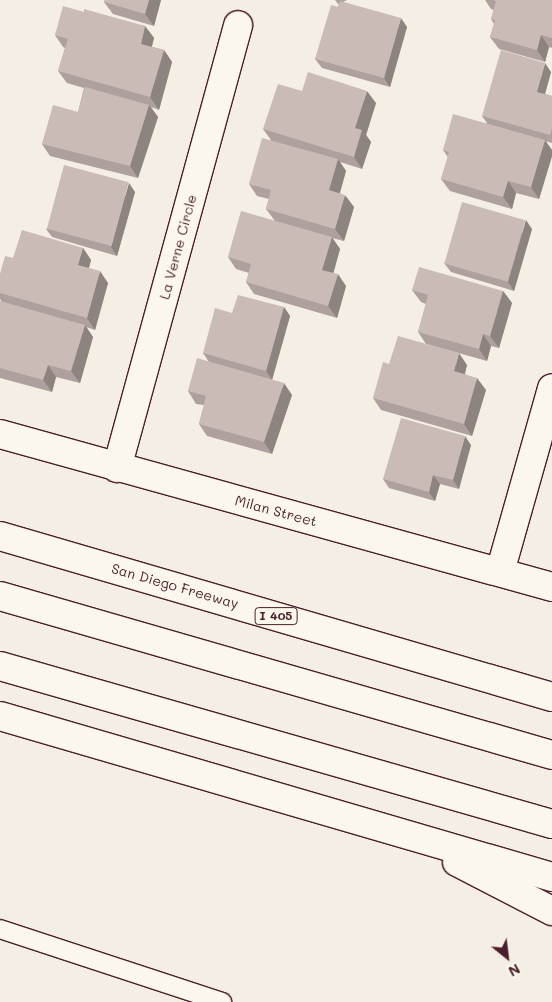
<!DOCTYPE html>
<html>
<head>
<meta charset="utf-8">
<style>
  body { margin:0 }
  #map { position:relative; width:552px; height:1002px; overflow:hidden; background:#f4eee4; font-family:Mali,sans-serif }
  div>[style] { position:absolute }
  .roads { filter:drop-shadow(1px 0 #4a1f2b) drop-shadow(-1px 0 #4a1f2b) drop-shadow(0 1px #4a1f2b) drop-shadow(0 -1px #4a1f2b) }
  .lane>* { height:18px; margin:-9px; padding:0 9px; transform-origin:9px; border-radius:9px; background:#fbf7ec }
  .street>* { height:28px; margin:-14px; padding:0 14px; transform-origin:14px; border-radius:14px; background:#fbf7ec }
  .highway>* { height:28px; margin:-14px; padding:0 14px; transform-origin:14px; border-radius:14px; background:#fbf7ec }
  .wall>* { inset:0; background:#aea19d }
  .shaded-wall>* { inset:0; background:#8d837f }
  .building>* { inset:0; background:#cabbb6; transform-origin:0 0 }
  span { translate:-50% -50%; white-space:nowrap; text-align:center; line-height:1.15; -webkit-text-stroke:4px #fbf7ec; paint-order:stroke }
  .shield-label span { padding:1px 4px; background:#fbf7ec; border:1px solid; border-radius:4px; -webkit-text-stroke-width:0 }
  .shield-label { font-size:12px; color:#4a1f2b; font-weight:700 }
  .street-label { font-size:14px; color:#4a1f2b }
  .north { position:absolute; left:482px; top:932px; width:50px; height:50px; -webkit-text-stroke:4px #fbf7ec; paint-order:stroke; rotate:151deg; font-size:14px; font-weight:700; line-height:20px; text-align:center; color:#4a1f2b }
  .north::after { content:''; display:block; margin:auto; width:18px; height:22px; background:#4a1f2b; clip-path:polygon(50% 0,100% 100%,50% 72%,0 100%) }
</style>
</head>
<body>
<div id="map">
  <div class="roads">
    <div class="lane">
      <div style="left:0;top:929px;width:234px;rotate:18.2deg"></div>
    </div>
    <div class="street">
      <div style="left:0;top:434px;width:573px;rotate:15.49deg"></div>
      <div style="left:117px;top:468px;width:459px;rotate:-74.7deg"></div>
      <div style="left:500px;top:572px;width:191px;rotate:-74.2deg"></div>
    </div>
    <div class="highway">
      <div style="left:0;top:536px;width:575px;rotate:16.26deg"></div>
      <div style="left:0;top:596px;width:574px;rotate:16.07deg"></div>
      <div style="left:0;top:666px;width:574px;rotate:15.97deg"></div>
      <div style="left:0;top:716px;width:575px;rotate:16.26deg"></div>
      <div style="left:457px;top:862px;width:107px;rotate:27.3deg"></div>
    </div>
  </div>
  <div class="wall">
    <div style="clip-path:polygon(105px 0,161px 0,154px 26px,113px 14px,104px 2px)"></div>
    <div style="clip-path:polygon(335px 0,347px 0,343px 2px,407px 27px,390px 87px,322px 68px,315px 59px,339px 4px,338px 4px)"></div>
    <div style="clip-path:polygon(485px 0,552px 0,552px 48px,549px 47px,545px 62px,499px 49px,490px 37px,494px 24px,491px 19px,494px 10px,491px 9px)"></div>
    <div style="clip-path:polygon(84px 12px,145px 26px,154px 38px,152px 47px,164px 50px,172px 62px,159px 110px,151px 107px,158px 117px,138px 178px,50px 156px,42px 144px,78px 112px,84px 88px,67px 83px,58px 71px,65px 48px,63px 47px,55px 35px)"></div>
    <div style="clip-path:polygon(551px 72px,545px 94px,552px 96px,552px 143px,545px 141px,552px 150px,552px 156px,539px 199px,516px 193px,512px 209px,450px 191px,441px 179px,448px 157px,443px 150px,487px 123px,482px 116px)"></div>
    <div style="clip-path:polygon(302px 91px,376px 103px,366px 135px,371px 142px,362px 169px,340px 162px,346px 171px,340px 193px,354px 207px,344px 241px,332px 238px,340px 249px,333px 273px,346px 286px,337px 318px,254px 294px,246px 282px,249px 273px,236px 269px,228px 257px,275px 221px,266px 209px,269px 199px,257px 196px,249px 184px,271px 140px,263px 129px)"></div>
    <div style="clip-path:polygon(135px 192px,117px 256px,52px 237px,46px 229px)"></div>
    <div style="clip-path:polygon(532px 229px,514px 291px,451px 272px,444px 263px)"></div>
    <div style="clip-path:polygon(83px 248px,91px 260px,89px 268px,108px 283px,95px 330px,86px 327px,93px 337px,80px 383px,56px 377px,52px 392px,0 378px,0 301px,2px 302px,0 299px,0 274px,13px 258px)"></div>
    <div style="clip-path:polygon(412px 290px,503px 291px,512px 303px,499px 348px,491px 346px,487px 361px,426px 344px,418px 332px,426px 304px,421px 302px)"></div>
    <div style="clip-path:polygon(284px 307px,290px 316px,272px 380px,292px 395px,272px 454px,207px 436px,199px 424px,204px 405px,196px 404px,188px 391px,209px 362px,203px 353px,232px 313px)"></div>
    <div style="clip-path:polygon(389px 364px,467px 365px,465px 374px,486px 390px,472px 436px,381px 410px,373px 398px)"></div>
    <div style="clip-path:polygon(471px 445px,459px 489px,440px 484px,435px 501px,389px 488px,383px 479px)"></div>
  </div>
  <div class="shaded-wall">
    <div style="clip-path:polygon(149px 0,161px 0,154px 26px,145px 14px)"></div>
    <div style="clip-path:polygon(401px 18px,407px 27px,390px 87px,384px 78px)"></div>
    <div style="clip-path:polygon(145px 26px,154px 38px,149px 56px,141px 44px)"></div>
    <div style="clip-path:polygon(541px 35px,549px 47px,545px 62px,537px 50px)"></div>
    <div style="clip-path:polygon(164px 50px,172px 62px,159px 110px,150px 97px)"></div>
    <div style="clip-path:polygon(545px 63px,551px 72px,543px 101px,537px 92px)"></div>
    <div style="clip-path:polygon(367px 91px,376px 103px,366px 135px,371px 142px,362px 169px,354px 157px,355px 128px)"></div>
    <div style="clip-path:polygon(149px 105px,158px 117px,138px 178px,130px 166px)"></div>
    <div style="clip-path:polygon(545px 140px,552px 150px,552px 156px,539px 199px,531px 187px)"></div>
    <div style="clip-path:polygon(338px 159px,346px 171px,337px 202px,329px 190px)"></div>
    <div style="clip-path:polygon(508px 181px,516px 193px,512px 209px,503px 197px)"></div>
    <div style="clip-path:polygon(129px 183px,135px 192px,117px 256px,111px 247px)"></div>
    <div style="clip-path:polygon(345px 195px,354px 207px,344px 241px,335px 229px)"></div>
    <div style="clip-path:polygon(526px 220px,532px 229px,514px 291px,508px 282px)"></div>
    <div style="clip-path:polygon(332px 237px,340px 249px,331px 282px,322px 270px)"></div>
    <div style="clip-path:polygon(83px 248px,91px 260px,86px 277px,78px 265px)"></div>
    <div style="clip-path:polygon(100px 271px,108px 283px,95px 330px,87px 318px)"></div>
    <div style="clip-path:polygon(338px 274px,346px 286px,337px 318px,328px 306px)"></div>
    <div style="clip-path:polygon(503px 291px,512px 303px,499px 348px,490px 336px)"></div>
    <div style="clip-path:polygon(284px 307px,290px 316px,272px 380px,266px 371px)"></div>
    <div style="clip-path:polygon(85px 325px,93px 337px,80px 383px,71px 371px)"></div>
    <div style="clip-path:polygon(483px 334px,491px 346px,487px 361px,479px 349px)"></div>
    <div style="clip-path:polygon(459px 353px,467px 365px,462px 383px,454px 371px)"></div>
    <div style="clip-path:polygon(48px 365px,56px 377px,52px 392px,43px 380px)"></div>
    <div style="clip-path:polygon(477px 378px,486px 390px,472px 436px,464px 424px)"></div>
    <div style="clip-path:polygon(284px 383px,292px 395px,272px 454px,264px 442px)"></div>
    <div style="clip-path:polygon(465px 436px,471px 445px,459px 489px,453px 480px)"></div>
    <div style="clip-path:polygon(433px 475px,440px 484px,435px 501px,429px 492px)"></div>
  </div>
  <div class="building">
    <div style="clip-path:polygon(105px 0,149px 0,145px 14px,104px 2px)"></div>
    <div style="clip-path:polygon(493px 0,552px 0,552px 38px,541px 35px,537px 50px,490px 37px,495px 20px,491px 19px,496px 1px)"></div>
    <div style="clip-path:polygon(340px 1px,401px 18px,384px 78px,315px 59px,331px 5px,338px 7px)"></div>
    <div style="clip-path:polygon(63px 6px,84px 12px,84px 9px,145px 26px,141px 44px,164px 50px,150px 97px,58px 71px,68px 39px,55px 35px)"></div>
    <div style="clip-path:polygon(501px 50px,545px 63px,537px 92px,552px 96px,552px 128px,550px 135px,482px 116px)"></div>
    <div style="clip-path:polygon(308px 72px,367px 91px,355px 128px,362px 130px,354px 157px,263px 129px,278px 84px,302px 91px)"></div>
    <div style="clip-path:polygon(85px 87px,149px 105px,130px 166px,42px 144px,53px 105px,78px 112px)"></div>
    <div style="clip-path:polygon(453px 114px,545px 140px,531px 187px,508px 181px,503px 197px,441px 179px,449px 152px,443px 150px)"></div>
    <div style="clip-path:polygon(262px 138px,338px 159px,329px 190px,345px 195px,335px 229px,266px 209px,271px 190px,249px 184px)"></div>
    <div style="left:64px;top:165px;width:67px;height:66px;rotate:15deg"></div>
    <div style="left:462px;top:202px;width:66px;height:64px;rotate:16deg"></div>
    <div style="clip-path:polygon(241px 211px,332px 237px,322px 270px,338px 274px,328px 306px,246px 282px,251px 264px,228px 257px)"></div>
    <div style="clip-path:polygon(22px 230px,83px 248px,78px 265px,100px 271px,87px 318px,0 293px,0 274px,5px 256px,13px 258px)"></div>
    <div style="clip-path:polygon(419px 267px,503px 291px,490px 336px,483px 334px,479px 349px,418px 332px,428px 295px,412px 290px)"></div>
    <div style="clip-path:polygon(238px 295px,284px 307px,266px 371px,203px 353px,215px 308px,232px 313px)"></div>
    <div style="clip-path:polygon(0 301px,85px 325px,71px 371px,48px 365px,43px 380px,0 368px)"></div>
    <div style="clip-path:polygon(398px 336px,459px 353px,454px 371px,477px 378px,464px 424px,373px 398px,383px 362px,389px 364px)"></div>
    <div style="clip-path:polygon(197px 358px,284px 383px,264px 442px,199px 424px,206px 396px,188px 391px)"></div>
    <div style="clip-path:polygon(401px 418px,465px 436px,453px 480px,433px 475px,429px 492px,383px 479px)"></div>
  </div>
  <div class="shield-label">
    <span style="left:276px;top:616px">I 405</span>
  </div>
  <div class="street-label">
    <span style="left:178px;top:247px;rotate:-75deg">La Verne Circle</span>
    <span style="left:276px;top:511px;rotate:15deg">Milan Street</span>
    <span style="left:175px;top:586px;rotate:16deg">San Diego Freeway</span>
  </div>
  <div class="north">N</div>
</div>
</body>
</html>
